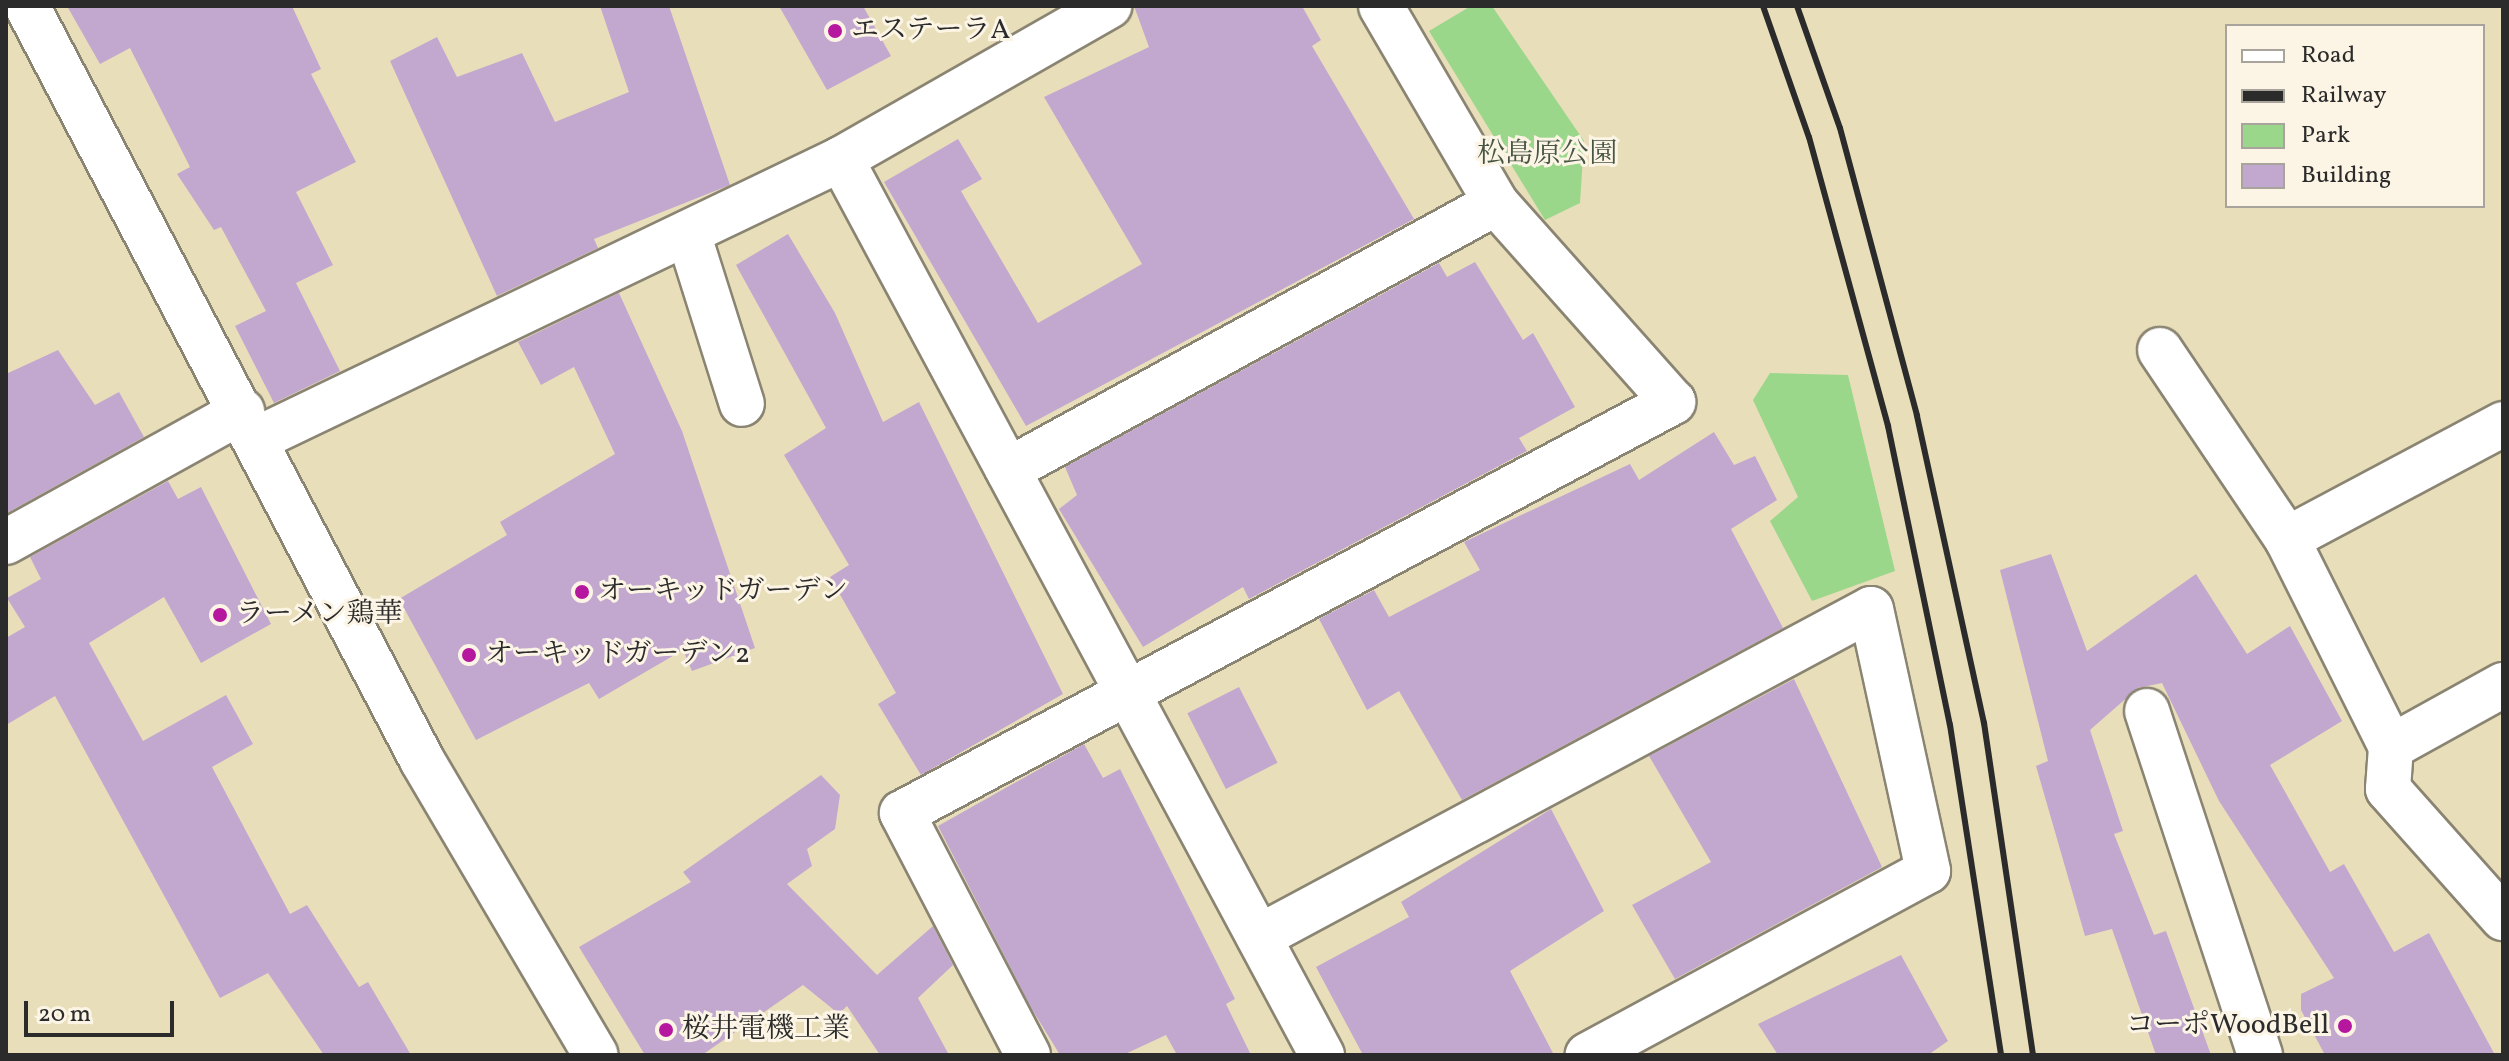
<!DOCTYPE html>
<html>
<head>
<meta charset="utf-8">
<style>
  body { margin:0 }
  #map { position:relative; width:2509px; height:1061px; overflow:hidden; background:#e9deba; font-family:Vollkorn,"Noto Serif JP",serif }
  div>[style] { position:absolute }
  .green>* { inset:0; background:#9ad78b }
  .building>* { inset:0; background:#c2a8cf; transform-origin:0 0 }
  .roads { filter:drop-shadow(2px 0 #8a8472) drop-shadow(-2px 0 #8a8472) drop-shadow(0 2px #8a8472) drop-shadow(0 -2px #8a8472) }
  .minor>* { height:44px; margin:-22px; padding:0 22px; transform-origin:22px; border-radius:22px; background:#fff }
  .rail>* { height:6px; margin:-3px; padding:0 3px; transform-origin:3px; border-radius:3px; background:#2b2b2b }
  .dots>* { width:22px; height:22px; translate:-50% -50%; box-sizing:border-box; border:4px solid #fcf5e5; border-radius:50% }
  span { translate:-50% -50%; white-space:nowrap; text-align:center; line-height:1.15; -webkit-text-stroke:6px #fcf5e5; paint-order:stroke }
  .poi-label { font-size:28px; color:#2b2b2b }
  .left { translate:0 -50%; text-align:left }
  .right { translate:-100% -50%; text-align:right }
  .park-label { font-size:28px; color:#475643 }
  .frame { position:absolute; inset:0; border:8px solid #2b2b2b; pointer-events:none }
  .legend { position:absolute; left:2225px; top:24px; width:260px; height:184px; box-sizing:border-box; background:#fcf5e5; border:2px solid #a8a49b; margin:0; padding:10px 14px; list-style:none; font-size:24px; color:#2b2b2b }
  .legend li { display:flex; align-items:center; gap:16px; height:40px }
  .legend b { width:40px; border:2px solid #a8a49b }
  .scale { position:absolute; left:24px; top:1001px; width:150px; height:36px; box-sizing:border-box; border:4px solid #2b2b2b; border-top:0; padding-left:10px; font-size:24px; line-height:28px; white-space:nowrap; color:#2b2b2b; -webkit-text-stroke:6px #fcf5e5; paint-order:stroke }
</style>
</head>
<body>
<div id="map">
  <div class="green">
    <div style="clip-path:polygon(1471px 6px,1492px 6px,1584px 141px,1580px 203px,1545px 220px,1429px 31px)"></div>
    <div style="clip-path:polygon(1770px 373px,1848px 375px,1895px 571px,1812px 601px,1770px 521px,1798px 497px,1753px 400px)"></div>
  </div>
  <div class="building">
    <div style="clip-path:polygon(67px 6px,292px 6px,321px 69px,311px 74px,356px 162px,296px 192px,333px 265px,296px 283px,340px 371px,274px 403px,235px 326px,266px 311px,221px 227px,214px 230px,177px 174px,190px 167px,130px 48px,100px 64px)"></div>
    <div style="clip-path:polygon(600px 6px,669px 6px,730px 185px,594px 239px,598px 248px,497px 296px,390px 61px,437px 37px,457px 77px,522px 53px,555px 122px,629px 92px)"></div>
    <div style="clip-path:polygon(779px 6px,863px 6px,891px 56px,827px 90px)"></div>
    <div style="clip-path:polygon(1134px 6px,1302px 6px,1321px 40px,1312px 46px,1414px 219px,1026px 426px,884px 182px,958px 139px,982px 179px,961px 191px,1038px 323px,1142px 264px,1044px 97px,1149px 47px)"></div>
    <div style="clip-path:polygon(788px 234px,835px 313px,883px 422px,919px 402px,1063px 694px,921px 775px,878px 704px,896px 693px,830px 577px,849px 565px,784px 455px,826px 428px,736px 265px)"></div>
    <div style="clip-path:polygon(1475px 262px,1523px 340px,1533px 333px,1575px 407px,1519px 438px,1527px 451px,1249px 599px,1243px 587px,1143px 647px,1059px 509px,1077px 495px,1065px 467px,1439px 263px,1447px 277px)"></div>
    <div style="clip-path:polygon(619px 293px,682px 431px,755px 648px,692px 671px,683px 650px,599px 699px,589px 683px,476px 740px,399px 599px,507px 535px,500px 522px,615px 454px,574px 367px,541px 385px,518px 342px)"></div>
    <div style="clip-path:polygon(58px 350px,95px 405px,119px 392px,144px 437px,7px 513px,6px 374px)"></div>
    <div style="clip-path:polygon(1714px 432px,1734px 465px,1755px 456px,1777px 500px,1731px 529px,1783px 628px,1462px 800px,1399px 691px,1367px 710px,1319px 619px,1374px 590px,1389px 617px,1480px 570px,1464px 542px,1630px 464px,1639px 480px)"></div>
    <div style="clip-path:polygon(168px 481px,178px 499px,201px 487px,271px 624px,201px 663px,164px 597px,89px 643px,143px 741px,226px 695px,253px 744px,212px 767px,290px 914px,307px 905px,359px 987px,368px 982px,411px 1055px,324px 1055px,268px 973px,220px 998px,55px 696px,6px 725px,6px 638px,25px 627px,7px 598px,41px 579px,30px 557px)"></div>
    <div style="clip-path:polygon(2051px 554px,2087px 651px,2196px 574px,2247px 654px,2290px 626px,2342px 721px,2270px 765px,2330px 872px,2344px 864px,2394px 952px,2429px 933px,2495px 1055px,2325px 1055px,2301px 1010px,2301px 994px,2334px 978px,2219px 801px,2162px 683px,2138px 688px,2090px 730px,2123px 831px,2114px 834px,2154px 935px,2166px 931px,2211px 1055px,2156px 1055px,2112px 929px,2085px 936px,2036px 766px,2048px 761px,2000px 570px)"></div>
    <div style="clip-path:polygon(1794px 679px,1882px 867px,1675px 979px,1632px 905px,1711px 862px,1649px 756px)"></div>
    <div style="left:1239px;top:687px;width:85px;height:58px;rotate:63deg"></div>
    <div style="clip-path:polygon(1084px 744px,1103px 778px,1120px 769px,1235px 999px,1226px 1004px,1251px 1055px,1177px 1055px,1166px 1035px,1123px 1055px,1060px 1055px,1030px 1006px,938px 826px)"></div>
    <div style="clip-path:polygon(821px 775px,840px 795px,835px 829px,807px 849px,812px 866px,787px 884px,877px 975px,933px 926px,953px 965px,918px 998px,949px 1055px,880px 1055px,847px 1006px,839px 1014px,803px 985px,702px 1055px,645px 1055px,579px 947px,691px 882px,683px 872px)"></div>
    <div style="clip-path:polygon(1551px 809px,1604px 911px,1510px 971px,1554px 1055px,1363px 1055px,1316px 967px,1409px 917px,1401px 902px)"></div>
    <div style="clip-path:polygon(1901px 955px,1948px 1041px,1928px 1055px,1778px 1055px,1758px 1024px)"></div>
  </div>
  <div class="roads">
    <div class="minor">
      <div style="left:27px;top:6px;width:851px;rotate:62.35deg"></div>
      <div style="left:422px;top:760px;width:342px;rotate:59.5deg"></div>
      <div style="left:841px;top:159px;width:1017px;rotate:61.77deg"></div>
      <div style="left:688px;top:233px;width:179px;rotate:72.5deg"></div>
      <div style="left:2160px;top:350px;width:228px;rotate:56.1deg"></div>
      <div style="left:2287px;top:539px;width:233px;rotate:63.4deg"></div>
      <div style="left:2391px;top:747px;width:42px;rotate:94.1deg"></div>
      <div style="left:2388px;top:789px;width:173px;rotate:48.3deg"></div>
      <div style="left:257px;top:439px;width:648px;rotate:-25.62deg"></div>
      <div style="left:841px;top:159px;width:309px;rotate:-29.7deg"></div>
      <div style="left:1008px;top:470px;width:556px;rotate:-28.68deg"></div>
      <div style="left:2287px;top:539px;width:245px;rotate:-28deg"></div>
      <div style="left:6px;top:542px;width:270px;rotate:-29deg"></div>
      <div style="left:2147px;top:711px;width:362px;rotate:71.8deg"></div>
      <div style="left:2391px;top:747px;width:128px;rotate:-29deg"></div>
      <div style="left:1259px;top:937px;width:694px;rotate:-28.19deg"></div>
      <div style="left:1871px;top:609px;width:268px;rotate:77.7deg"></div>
      <div style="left:1928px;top:871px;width:387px;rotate:151.6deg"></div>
      <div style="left:1028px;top:1055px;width:273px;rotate:-117.5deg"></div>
      <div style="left:902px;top:813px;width:874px;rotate:-28.06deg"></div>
      <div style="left:1673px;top:402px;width:266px;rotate:-131.7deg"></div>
      <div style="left:1496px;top:203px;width:228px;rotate:-120.3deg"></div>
    </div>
  </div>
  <div class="rail">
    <div style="left:1763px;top:6px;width:139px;rotate:70.7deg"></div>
    <div style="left:1809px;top:137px;width:300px;rotate:74.7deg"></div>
    <div style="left:1888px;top:426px;width:305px;rotate:78.3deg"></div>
    <div style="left:1950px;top:725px;width:334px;rotate:81.2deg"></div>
    <div style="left:1797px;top:6px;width:129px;rotate:70.6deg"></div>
    <div style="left:1840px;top:128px;width:298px;rotate:75deg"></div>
    <div style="left:1917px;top:416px;width:314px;rotate:77.7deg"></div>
    <div style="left:1984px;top:723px;width:336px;rotate:81.6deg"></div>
  </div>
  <div class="dots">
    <div style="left:835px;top:31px;background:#b5179e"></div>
    <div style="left:582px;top:592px;background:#b5179e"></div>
    <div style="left:220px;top:615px;background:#b5179e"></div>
    <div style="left:469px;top:655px;background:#b5179e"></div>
    <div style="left:2345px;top:1026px;background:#b5179e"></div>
    <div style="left:666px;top:1030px;background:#b5179e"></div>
  </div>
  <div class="poi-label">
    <span class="left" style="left:851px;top:31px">エステーラA</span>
    <span class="left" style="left:598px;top:592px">オーキッドガーデン</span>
    <span class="left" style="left:236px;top:615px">ラーメン鶏華</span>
    <span class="left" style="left:485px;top:655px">オーキッドガーデン2</span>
    <span class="right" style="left:2329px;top:1026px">コーポWoodBell</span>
    <span class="left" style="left:682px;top:1030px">桜井電機工業</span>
  </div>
  <div class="park-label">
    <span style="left:1547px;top:155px">松島原公園</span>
  </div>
  <div class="frame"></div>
  <ul class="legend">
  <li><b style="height:10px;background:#fff"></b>Road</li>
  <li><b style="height:10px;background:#2b2b2b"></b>Railway</li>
  <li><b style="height:22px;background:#9ad78b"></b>Park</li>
  <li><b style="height:22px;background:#c2a8cf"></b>Building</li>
  </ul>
  <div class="scale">20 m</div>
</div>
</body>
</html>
